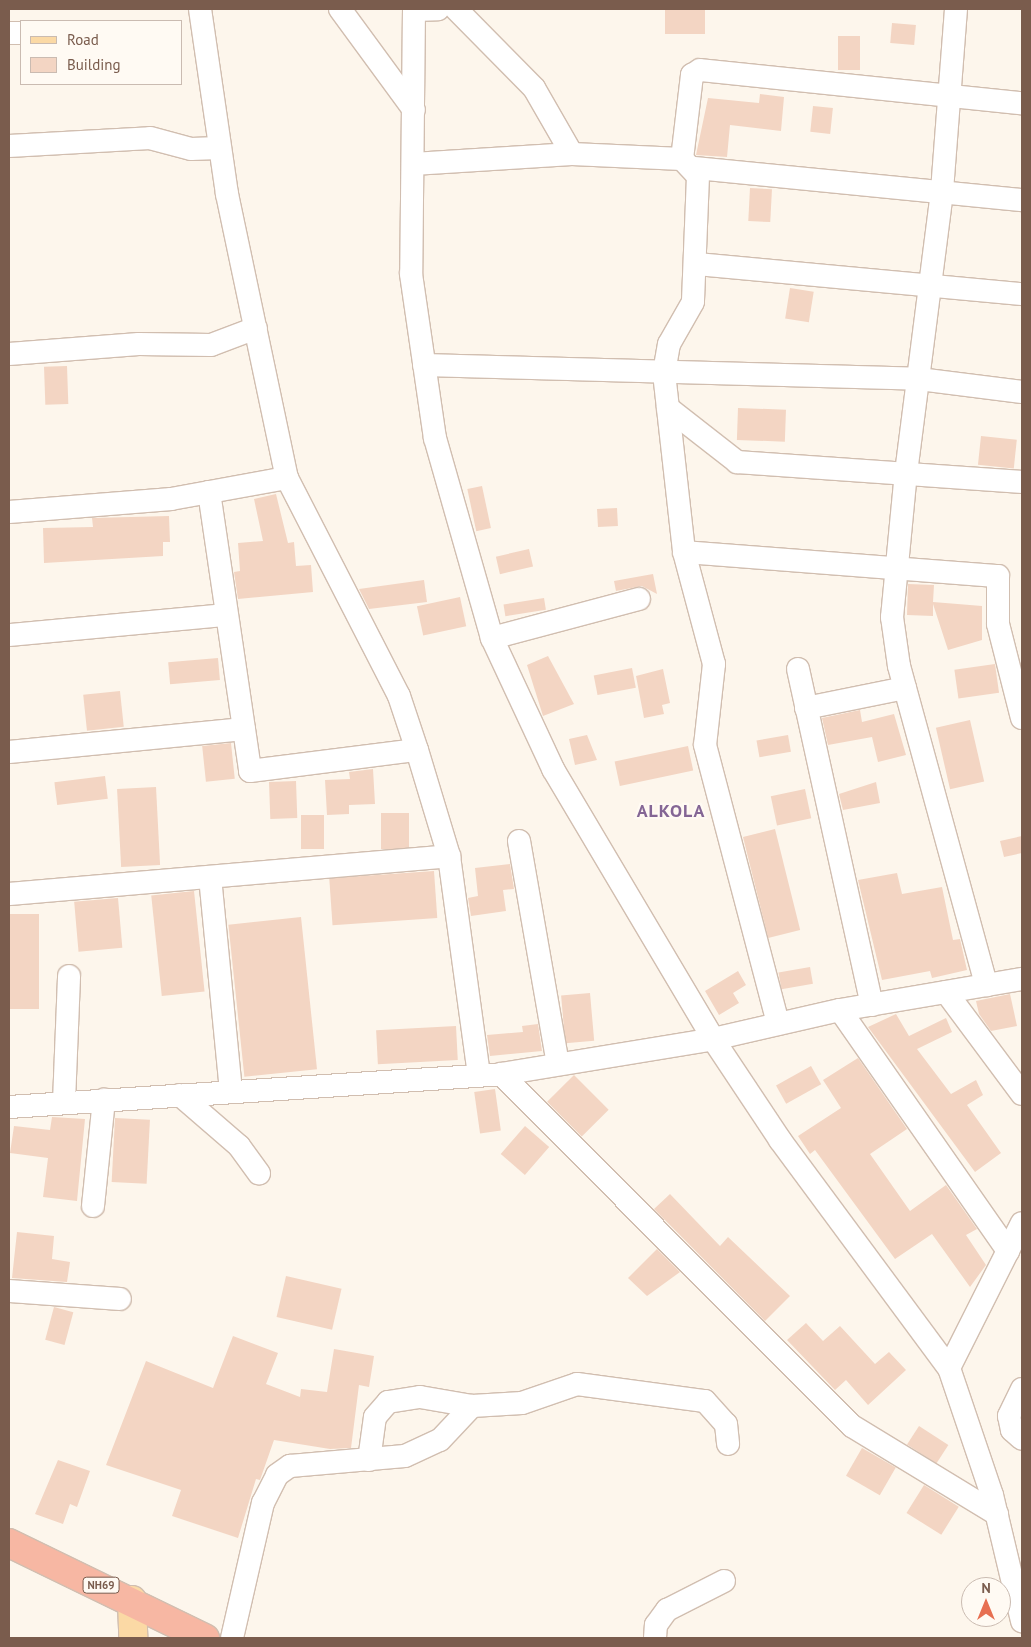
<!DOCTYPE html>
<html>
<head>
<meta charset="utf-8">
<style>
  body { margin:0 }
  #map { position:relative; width:1031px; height:1647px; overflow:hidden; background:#fdf6ec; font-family:"PT Sans",sans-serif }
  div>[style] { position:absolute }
  .building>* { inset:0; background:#f3d5c3; transform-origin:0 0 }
  .roads { filter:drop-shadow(1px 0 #d1beb0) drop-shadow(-1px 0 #d1beb0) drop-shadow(0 1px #d1beb0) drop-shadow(0 -1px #d1beb0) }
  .minor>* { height:22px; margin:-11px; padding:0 11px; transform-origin:11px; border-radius:11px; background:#fff }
  .major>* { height:28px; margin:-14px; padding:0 14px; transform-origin:14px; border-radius:14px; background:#fbd9a5 }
  .highway>* { height:28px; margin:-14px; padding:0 14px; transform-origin:14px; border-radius:14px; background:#f7b7a3 }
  span { translate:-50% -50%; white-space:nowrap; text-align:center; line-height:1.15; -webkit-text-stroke:4.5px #fffaf3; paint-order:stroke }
  .shield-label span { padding:1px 4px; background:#fffaf3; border:1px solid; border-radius:4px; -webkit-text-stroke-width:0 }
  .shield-label { font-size:11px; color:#7a5c4d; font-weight:700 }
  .district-label { font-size:18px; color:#846695; font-weight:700; letter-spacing:1px }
  .frame { position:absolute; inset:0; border:10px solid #7a5c4d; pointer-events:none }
  .legend { position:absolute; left:20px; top:20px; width:162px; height:65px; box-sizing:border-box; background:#fffaf3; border:1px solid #cabbb1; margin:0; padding:6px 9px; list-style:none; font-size:15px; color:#7a5c4d }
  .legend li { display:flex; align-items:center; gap:10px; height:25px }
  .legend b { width:25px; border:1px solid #cabbb1 }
  .north { position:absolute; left:961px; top:1577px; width:50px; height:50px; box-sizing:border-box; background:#fffaf3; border:1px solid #cabbb1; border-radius:50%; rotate:0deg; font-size:14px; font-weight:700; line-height:20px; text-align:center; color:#7a5c4d }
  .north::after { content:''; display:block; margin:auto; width:18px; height:22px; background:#e76f51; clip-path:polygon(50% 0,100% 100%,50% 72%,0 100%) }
</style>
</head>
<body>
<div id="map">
  <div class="building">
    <div style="left:665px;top:9px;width:40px;height:25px"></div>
    <div style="left:892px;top:23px;width:24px;height:20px;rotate:5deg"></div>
    <div style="left:838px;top:36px;width:22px;height:34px"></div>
    <div style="clip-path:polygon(760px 94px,784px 97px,781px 131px,730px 125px,727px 157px,696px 155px,708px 98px,759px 103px)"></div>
    <div style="left:813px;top:106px;width:20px;height:26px;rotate:6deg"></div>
    <div style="left:750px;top:188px;width:22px;height:33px;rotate:3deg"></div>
    <div style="left:790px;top:288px;width:24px;height:31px;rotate:9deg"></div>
    <div style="left:67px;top:366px;width:38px;height:23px;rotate:88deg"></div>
    <div style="left:738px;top:408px;width:48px;height:32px;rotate:2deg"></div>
    <div style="left:981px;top:436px;width:36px;height:29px;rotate:6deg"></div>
    <div style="left:482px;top:486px;width:43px;height:15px;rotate:78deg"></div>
    <div style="clip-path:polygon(276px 494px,288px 543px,294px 542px,296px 566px,311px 565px,313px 592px,238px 599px,234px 572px,240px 571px,238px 543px,263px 541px,254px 499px)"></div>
    <div style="left:617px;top:508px;width:18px;height:20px;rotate:87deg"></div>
    <div style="clip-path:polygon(169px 516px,170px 542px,163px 542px,163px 556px,44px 563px,43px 528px,93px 527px,92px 518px)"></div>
    <div style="left:529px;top:549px;width:18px;height:34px;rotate:77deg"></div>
    <div style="clip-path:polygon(653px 574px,657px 594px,642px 586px,616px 591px,614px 581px)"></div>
    <div style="clip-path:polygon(424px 580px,427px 602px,369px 609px,359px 589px)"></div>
    <div style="clip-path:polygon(908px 584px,934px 585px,933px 602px,982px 606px,982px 640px,948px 650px,933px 604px,933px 616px,907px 615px)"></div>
    <div style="left:460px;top:597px;width:30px;height:44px;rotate:78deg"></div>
    <div style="left:544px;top:598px;width:12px;height:41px;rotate:81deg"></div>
    <div style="clip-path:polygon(548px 656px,574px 704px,543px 716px,527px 665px)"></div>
    <div style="left:218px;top:658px;width:22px;height:50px;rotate:85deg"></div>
    <div style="left:995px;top:664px;width:29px;height:41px;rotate:82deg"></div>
    <div style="left:632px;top:668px;width:20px;height:39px;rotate:79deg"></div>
    <div style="clip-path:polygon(663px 669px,670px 703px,662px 705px,664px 714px,644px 718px,636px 676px)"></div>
    <div style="left:120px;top:691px;width:36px;height:37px;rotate:84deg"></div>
    <div style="clip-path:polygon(860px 710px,862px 722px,894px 714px,906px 755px,878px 762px,872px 737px,828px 745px,822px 718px)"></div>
    <div style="left:970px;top:720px;width:63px;height:35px;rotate:77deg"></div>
    <div style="clip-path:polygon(587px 735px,597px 760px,575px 765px,569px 739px)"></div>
    <div style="left:788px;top:735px;width:17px;height:32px;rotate:80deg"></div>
    <div style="left:231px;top:743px;width:36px;height:29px;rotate:84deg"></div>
    <div style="left:688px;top:746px;width:25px;height:75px;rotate:78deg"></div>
    <div style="clip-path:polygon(373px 769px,375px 804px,349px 805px,349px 814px,327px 815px,325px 780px,350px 779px,349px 772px)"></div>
    <div style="left:105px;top:776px;width:23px;height:51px;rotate:83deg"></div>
    <div style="left:296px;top:781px;width:37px;height:27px;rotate:88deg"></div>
    <div style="clip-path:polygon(876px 782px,880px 803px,843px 810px,839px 794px)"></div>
    <div style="left:156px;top:787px;width:78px;height:39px;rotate:87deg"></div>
    <div style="left:805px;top:789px;width:30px;height:35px;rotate:78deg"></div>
    <div style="left:381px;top:813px;width:28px;height:36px"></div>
    <div style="left:301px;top:815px;width:23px;height:34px"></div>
    <div style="left:775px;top:829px;width:104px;height:33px;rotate:76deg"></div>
    <div style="clip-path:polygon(1022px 836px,1022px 853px,1004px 857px,1000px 841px)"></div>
    <div style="clip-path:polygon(510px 864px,514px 889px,503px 890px,506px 911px,471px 916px,468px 898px,478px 896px,475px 868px)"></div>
    <div style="left:434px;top:871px;width:47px;height:105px;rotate:86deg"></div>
    <div style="clip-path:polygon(897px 873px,902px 894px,942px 887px,953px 940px,960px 939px,967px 970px,932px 978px,930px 971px,882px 980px,858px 880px)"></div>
    <div style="left:194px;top:891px;width:101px;height:43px;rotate:84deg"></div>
    <div style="left:118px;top:898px;width:50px;height:44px;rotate:85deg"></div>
    <div style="left:9px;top:914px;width:30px;height:95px"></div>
    <div style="left:301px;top:917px;width:153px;height:73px;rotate:84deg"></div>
    <div style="left:810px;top:967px;width:17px;height:32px;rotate:80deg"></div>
    <div style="clip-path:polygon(738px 971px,746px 985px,733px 993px,739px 1003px,719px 1015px,705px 991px)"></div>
    <div style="left:590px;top:993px;width:48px;height:29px;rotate:85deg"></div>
    <div style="clip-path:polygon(1010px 994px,1017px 1026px,991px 1031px,979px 1014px,976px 1001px)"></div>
    <div style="clip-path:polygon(896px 1014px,909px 1036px,946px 1018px,952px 1032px,917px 1049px,951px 1094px,976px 1080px,983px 1095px,967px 1105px,1001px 1153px,975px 1172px,868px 1027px)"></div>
    <div style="clip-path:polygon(538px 1024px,542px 1051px,490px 1056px,487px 1035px,523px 1032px,522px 1026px)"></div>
    <div style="left:456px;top:1026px;width:34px;height:80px;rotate:87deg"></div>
    <div style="clip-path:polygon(858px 1058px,907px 1129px,870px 1154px,910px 1211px,946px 1185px,977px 1229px,966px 1235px,986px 1265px,970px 1287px,932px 1234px,895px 1259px,815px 1150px,810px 1154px,798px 1136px,841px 1108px,823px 1080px)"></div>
    <div style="left:811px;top:1066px;width:21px;height:40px;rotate:61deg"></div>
    <div style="left:574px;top:1075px;width:49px;height:38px;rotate:45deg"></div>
    <div style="left:495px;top:1089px;width:42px;height:21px;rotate:82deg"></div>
    <div style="clip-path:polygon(52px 1117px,85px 1119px,77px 1201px,43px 1197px,48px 1158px,10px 1153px,14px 1126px,50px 1130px)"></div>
    <div style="left:115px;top:1118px;width:35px;height:64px;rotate:3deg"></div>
    <div style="left:525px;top:1126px;width:32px;height:37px;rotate:41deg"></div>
    <div style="clip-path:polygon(670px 1194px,720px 1246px,728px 1237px,790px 1296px,765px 1321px,654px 1209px)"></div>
    <div style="clip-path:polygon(17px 1232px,54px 1236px,52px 1259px,70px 1262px,67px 1282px,12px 1278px)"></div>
    <div style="clip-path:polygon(657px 1249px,680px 1272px,647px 1296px,628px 1278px)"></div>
    <div style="left:286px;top:1276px;width:57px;height:42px;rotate:13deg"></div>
    <div style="left:54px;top:1307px;width:20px;height:34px;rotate:15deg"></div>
    <div style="clip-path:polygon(806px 1323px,823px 1341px,840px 1326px,875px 1364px,889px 1352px,906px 1370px,868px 1405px,846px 1380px,835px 1390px,787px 1340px)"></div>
    <div style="clip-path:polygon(233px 1336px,278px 1353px,266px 1384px,300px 1397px,301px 1389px,327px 1392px,334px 1349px,374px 1356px,369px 1387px,359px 1385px,351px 1448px,330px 1449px,274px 1440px,260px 1480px,256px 1479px,238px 1538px,172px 1516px,181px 1490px,106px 1465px,146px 1361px,213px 1388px)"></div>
    <div style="left:919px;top:1426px;width:35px;height:22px;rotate:33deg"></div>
    <div style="left:862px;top:1448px;width:39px;height:32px;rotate:30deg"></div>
    <div style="clip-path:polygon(58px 1460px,90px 1471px,77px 1507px,70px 1504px,63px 1524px,35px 1514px)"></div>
    <div style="left:924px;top:1485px;width:41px;height:33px;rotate:32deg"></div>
  </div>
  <div class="roads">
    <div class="minor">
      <div style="left:200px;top:9px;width:187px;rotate:81.7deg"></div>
      <div style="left:227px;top:194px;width:290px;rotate:78.1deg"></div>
      <div style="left:287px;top:478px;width:245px;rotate:62.8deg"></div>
      <div style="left:399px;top:696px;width:57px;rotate:71.6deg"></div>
      <div style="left:417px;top:750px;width:111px;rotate:73.2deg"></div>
      <div style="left:449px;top:856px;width:221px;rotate:82.2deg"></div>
      <div style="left:340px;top:9px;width:125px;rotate:53.8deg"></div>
      <div style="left:414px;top:9px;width:265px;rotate:90.6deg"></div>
      <div style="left:411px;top:274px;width:166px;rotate:81.7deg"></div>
      <div style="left:435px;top:438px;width:208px;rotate:74.1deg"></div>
      <div style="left:492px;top:638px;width:145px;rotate:65deg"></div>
      <div style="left:553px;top:769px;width:314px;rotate:59.3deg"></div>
      <div style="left:713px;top:1039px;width:121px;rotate:56.4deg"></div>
      <div style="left:780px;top:1140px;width:284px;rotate:53.5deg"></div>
      <div style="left:949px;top:1368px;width:134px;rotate:71.3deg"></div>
      <div style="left:992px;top:1495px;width:130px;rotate:76.6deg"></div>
      <div style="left:456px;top:9px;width:111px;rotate:45.4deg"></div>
      <div style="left:534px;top:88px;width:76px;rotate:60.1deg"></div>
      <div style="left:572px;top:154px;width:110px;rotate:2.6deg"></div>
      <div style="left:682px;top:159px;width:23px;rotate:47deg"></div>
      <div style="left:698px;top:176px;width:126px;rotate:92.3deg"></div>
      <div style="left:693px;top:302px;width:48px;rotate:119.7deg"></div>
      <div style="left:669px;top:344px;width:29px;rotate:100deg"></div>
      <div style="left:664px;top:373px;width:180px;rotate:83.6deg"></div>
      <div style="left:684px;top:552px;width:116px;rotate:75deg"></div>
      <div style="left:714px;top:664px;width:81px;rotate:96.3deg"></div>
      <div style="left:705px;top:745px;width:288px;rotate:75.3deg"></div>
      <div style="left:956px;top:9px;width:184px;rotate:94.4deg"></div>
      <div style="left:942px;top:192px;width:282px;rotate:97.3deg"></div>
      <div style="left:906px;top:472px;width:146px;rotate:95.5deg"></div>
      <div style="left:892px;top:617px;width:49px;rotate:81.9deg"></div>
      <div style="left:899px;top:666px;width:331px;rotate:74.7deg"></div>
      <div style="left:415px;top:10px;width:23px;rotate:-2deg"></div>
      <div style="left:9px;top:33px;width:12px"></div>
      <div style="left:9px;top:146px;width:141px;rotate:-3.2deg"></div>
      <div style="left:150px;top:138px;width:42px;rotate:15deg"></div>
      <div style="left:191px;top:149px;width:28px;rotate:-2deg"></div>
      <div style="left:682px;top:159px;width:85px;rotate:-83.2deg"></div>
      <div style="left:692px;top:75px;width:9px;rotate:-32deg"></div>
      <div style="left:700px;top:70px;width:324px;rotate:5.9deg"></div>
      <div style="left:413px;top:164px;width:159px;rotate:-3.6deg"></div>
      <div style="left:695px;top:168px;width:329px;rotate:5.6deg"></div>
      <div style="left:697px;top:264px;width:326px;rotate:5.3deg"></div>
      <div style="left:9px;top:354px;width:130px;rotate:-4.4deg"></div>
      <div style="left:139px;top:344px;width:72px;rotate:0.8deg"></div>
      <div style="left:211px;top:345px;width:48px;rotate:-20.7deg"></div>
      <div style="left:424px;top:365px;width:495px;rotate:1.6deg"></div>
      <div style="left:919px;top:379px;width:104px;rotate:7.2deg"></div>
      <div style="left:668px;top:408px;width:88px;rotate:38deg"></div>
      <div style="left:737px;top:462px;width:286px;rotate:4deg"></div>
      <div style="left:209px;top:492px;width:282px;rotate:81.6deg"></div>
      <div style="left:250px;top:771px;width:168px;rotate:-7.2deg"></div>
      <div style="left:9px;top:512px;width:163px;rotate:-4.6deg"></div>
      <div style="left:171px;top:499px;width:118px;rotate:-10.3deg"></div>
      <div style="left:684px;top:552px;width:315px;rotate:4.4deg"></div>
      <div style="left:998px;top:576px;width:48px;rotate:90deg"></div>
      <div style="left:998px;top:624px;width:97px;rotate:75.7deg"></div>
      <div style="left:9px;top:635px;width:218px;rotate:-5.3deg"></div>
      <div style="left:492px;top:638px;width:152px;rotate:-14.9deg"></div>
      <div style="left:798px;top:669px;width:344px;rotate:77.6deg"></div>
      <div style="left:806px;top:708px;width:101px;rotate:-11.4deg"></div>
      <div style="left:9px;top:752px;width:236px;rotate:-5.6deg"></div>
      <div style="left:519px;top:841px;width:226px;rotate:80.1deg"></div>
      <div style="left:210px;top:877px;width:215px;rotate:84.4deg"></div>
      <div style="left:9px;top:894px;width:442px;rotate:-4.9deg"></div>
      <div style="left:946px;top:992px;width:127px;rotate:53.3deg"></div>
      <div style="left:840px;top:1010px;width:294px;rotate:55.1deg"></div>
      <div style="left:501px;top:1074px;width:497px;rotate:45.1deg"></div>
      <div style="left:852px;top:1426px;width:170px;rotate:31.3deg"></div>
      <div style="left:180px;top:1095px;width:78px;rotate:40.8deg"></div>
      <div style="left:239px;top:1146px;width:34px;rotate:54deg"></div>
      <div style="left:64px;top:1102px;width:126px;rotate:-87.7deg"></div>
      <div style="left:9px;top:1107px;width:493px;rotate:-3.8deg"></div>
      <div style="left:501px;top:1074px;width:211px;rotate:-9.3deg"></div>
      <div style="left:709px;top:1040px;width:134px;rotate:-12.9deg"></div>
      <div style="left:840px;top:1010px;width:185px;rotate:-9.7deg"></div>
      <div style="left:93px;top:1206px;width:107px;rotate:-84.1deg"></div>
      <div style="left:9px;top:1291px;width:111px;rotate:4.1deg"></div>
      <div style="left:949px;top:1368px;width:162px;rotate:-63.3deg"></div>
      <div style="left:1022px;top:1389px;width:30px;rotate:116deg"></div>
      <div style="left:1009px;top:1416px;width:14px;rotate:78deg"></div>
      <div style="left:1012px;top:1430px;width:13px;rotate:42deg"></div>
      <div style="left:369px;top:1460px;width:43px;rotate:-82.1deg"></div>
      <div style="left:375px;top:1417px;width:20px;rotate:-49deg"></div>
      <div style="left:388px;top:1402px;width:32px;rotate:-9deg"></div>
      <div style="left:420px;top:1397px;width:53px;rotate:9.8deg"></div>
      <div style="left:232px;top:1638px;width:139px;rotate:-77.1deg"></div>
      <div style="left:263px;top:1503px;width:31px;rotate:-63deg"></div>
      <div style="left:277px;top:1475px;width:16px;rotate:-35deg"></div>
      <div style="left:290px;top:1466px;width:115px;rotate:-5deg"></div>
      <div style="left:405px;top:1456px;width:38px;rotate:-25deg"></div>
      <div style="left:440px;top:1440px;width:47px;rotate:-46.7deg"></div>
      <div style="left:472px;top:1406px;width:50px;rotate:-3.4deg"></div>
      <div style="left:522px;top:1403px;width:58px;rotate:-19.1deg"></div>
      <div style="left:577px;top:1384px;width:129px;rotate:7.6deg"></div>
      <div style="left:705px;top:1401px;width:31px;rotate:48deg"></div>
      <div style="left:726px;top:1424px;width:20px;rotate:84deg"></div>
      <div style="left:655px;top:1638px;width:13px;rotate:-86deg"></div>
      <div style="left:656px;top:1625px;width:19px;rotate:-54deg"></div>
      <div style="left:667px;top:1610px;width:64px;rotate:-27deg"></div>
    </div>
    <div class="major">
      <div style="left:132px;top:1600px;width:38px;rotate:88deg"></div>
    </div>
    <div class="highway">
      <div style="left:9px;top:1543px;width:218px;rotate:25.9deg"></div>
    </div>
  </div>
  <div class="shield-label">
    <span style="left:101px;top:1585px">NH69</span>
  </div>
  <div class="district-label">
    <span style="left:671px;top:811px">ALKOLA</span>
  </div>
  <div class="frame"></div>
  <ul class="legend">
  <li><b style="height:6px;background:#fbd9a5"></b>Road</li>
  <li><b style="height:14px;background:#f3d5c3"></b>Building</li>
  </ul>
  <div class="north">N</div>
</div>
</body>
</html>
